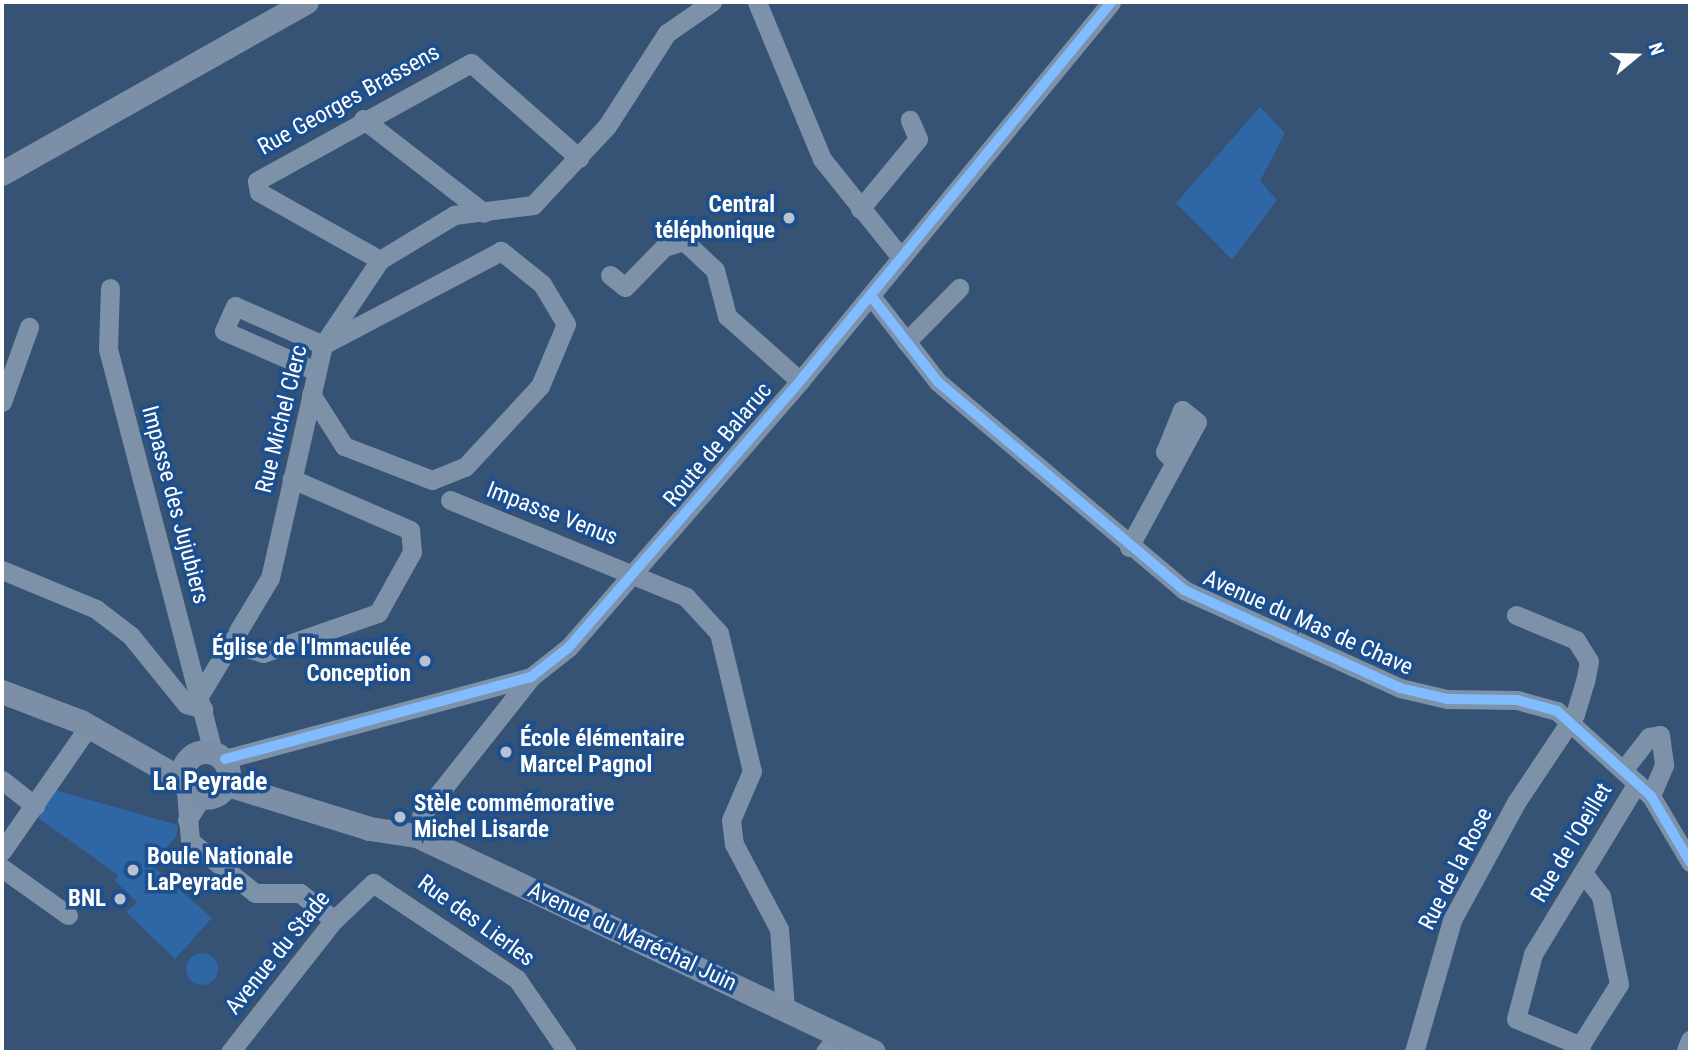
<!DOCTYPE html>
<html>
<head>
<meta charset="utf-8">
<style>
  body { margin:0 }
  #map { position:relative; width:1692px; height:1054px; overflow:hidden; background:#365274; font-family:"Roboto Condensed",sans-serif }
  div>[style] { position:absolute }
  .green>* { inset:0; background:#2f66a5 }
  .round { border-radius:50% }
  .minor>* { height:19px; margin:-9.5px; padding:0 9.5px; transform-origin:9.5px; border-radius:9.5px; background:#7d92a8 }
  .major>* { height:24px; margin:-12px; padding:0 12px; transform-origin:12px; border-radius:12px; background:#7d8ea7 }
  .major>.ring { margin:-12px; padding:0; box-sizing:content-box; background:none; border:24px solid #7d8ea7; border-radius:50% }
  .cycleway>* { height:10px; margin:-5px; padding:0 5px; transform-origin:5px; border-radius:5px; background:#80bcff }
  .dots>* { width:19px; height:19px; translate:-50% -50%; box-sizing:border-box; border:4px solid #1b4f8f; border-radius:50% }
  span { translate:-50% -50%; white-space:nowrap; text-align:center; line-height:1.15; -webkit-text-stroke:7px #1b4f8f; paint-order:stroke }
  .street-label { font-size:23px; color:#fff }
  .poi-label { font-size:23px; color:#fff; font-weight:700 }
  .right { translate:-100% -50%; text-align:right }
  .left { translate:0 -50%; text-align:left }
  .quarter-label { font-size:26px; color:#fff; font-weight:700 }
  .frame { position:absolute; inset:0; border:4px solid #fff; pointer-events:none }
  .north { position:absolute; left:1601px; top:21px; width:70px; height:70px; -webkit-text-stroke:5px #1b4f8f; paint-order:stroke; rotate:71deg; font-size:19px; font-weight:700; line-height:28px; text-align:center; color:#fff }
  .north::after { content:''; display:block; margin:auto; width:24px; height:32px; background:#fff; clip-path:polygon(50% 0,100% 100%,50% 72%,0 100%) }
</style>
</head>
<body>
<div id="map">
  <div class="green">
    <div style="clip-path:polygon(1260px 107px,1285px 133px,1260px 181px,1277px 200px,1232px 260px,1176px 203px)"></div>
    <div style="clip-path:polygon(55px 790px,178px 825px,176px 837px,151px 865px,212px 918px,175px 959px,126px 912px,137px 902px,115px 881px,118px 875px,37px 817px)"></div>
    <div class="round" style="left:186px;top:953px;width:32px;height:32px"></div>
  </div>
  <div class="minor">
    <div style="left:757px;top:2px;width:170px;rotate:67.5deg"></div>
    <div style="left:822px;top:159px;width:123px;rotate:51.3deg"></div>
    <div style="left:363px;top:119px;width:153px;rotate:37.8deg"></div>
    <div style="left:860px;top:209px;width:91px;rotate:-50.4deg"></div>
    <div style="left:918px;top:139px;width:21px;rotate:-113deg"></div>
    <div style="left:380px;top:260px;width:139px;rotate:-150.7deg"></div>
    <div style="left:259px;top:192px;width:11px;rotate:-100deg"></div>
    <div style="left:257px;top:181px;width:244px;rotate:-28.9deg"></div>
    <div style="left:471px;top:63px;width:144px;rotate:41.3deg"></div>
    <div style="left:610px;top:275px;width:19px;rotate:39deg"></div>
    <div style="left:625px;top:287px;width:56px;rotate:-45.7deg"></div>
    <div style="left:664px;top:247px;width:21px;rotate:-17deg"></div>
    <div style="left:684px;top:241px;width:42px;rotate:43.1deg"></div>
    <div style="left:715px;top:270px;width:48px;rotate:75.4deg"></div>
    <div style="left:727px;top:316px;width:98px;rotate:41.7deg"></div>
    <div style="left:110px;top:288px;width:61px;rotate:91.9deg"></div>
    <div style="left:108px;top:349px;width:420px;rotate:75.4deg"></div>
    <div style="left:871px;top:296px;width:109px;rotate:52.1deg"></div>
    <div style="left:938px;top:382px;width:322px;rotate:40.2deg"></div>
    <div style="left:1184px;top:590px;width:237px;rotate:24.4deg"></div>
    <div style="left:1400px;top:688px;width:48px;rotate:13.2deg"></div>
    <div style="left:1447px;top:699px;width:70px;rotate:0.8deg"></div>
    <div style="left:1517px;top:700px;width:41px;rotate:15.4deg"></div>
    <div style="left:1557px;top:711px;width:127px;rotate:42.1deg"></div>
    <div style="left:1651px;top:796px;width:77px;rotate:59.4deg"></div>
    <div style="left:906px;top:342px;width:76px;rotate:-45.5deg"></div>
    <div style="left:311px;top:394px;width:62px;rotate:57.6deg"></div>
    <div style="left:344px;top:446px;width:94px;rotate:21.1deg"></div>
    <div style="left:432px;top:480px;width:35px;rotate:-22deg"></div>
    <div style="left:465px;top:467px;width:110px;rotate:-47.2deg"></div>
    <div style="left:540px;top:386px;width:67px;rotate:-67.2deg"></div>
    <div style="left:566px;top:324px;width:47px;rotate:-121deg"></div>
    <div style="left:542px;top:284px;width:53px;rotate:-141.2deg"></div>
    <div style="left:501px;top:251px;width:201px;rotate:152.2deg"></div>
    <div style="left:323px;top:345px;width:96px;rotate:-156.1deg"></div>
    <div style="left:235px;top:306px;width:27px;rotate:114deg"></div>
    <div style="left:224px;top:331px;width:100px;rotate:23.5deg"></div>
    <div style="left:2px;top:402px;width:80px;rotate:-70.2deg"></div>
    <div style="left:450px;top:500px;width:255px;rotate:22.3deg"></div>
    <div style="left:686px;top:597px;width:49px;rotate:47.5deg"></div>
    <div style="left:719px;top:633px;width:142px;rotate:76.6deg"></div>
    <div style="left:752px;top:771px;width:53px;rotate:113.2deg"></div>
    <div style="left:731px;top:820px;width:24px;rotate:83deg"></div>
    <div style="left:734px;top:844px;width:96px;rotate:62.1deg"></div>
    <div style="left:779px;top:929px;width:80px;rotate:85.7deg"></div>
    <div style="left:1129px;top:547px;width:142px;rotate:-61.5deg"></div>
    <div style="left:1197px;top:422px;width:19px;rotate:-141deg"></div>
    <div style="left:1182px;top:410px;width:45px;rotate:112deg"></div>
    <div style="left:1165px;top:452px;width:13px;rotate:45deg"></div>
    <div style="left:2px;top:570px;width:102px;rotate:22.5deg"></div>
    <div style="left:96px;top:609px;width:44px;rotate:37.6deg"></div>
    <div style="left:131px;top:636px;width:87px;rotate:51deg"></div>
    <div style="left:186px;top:704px;width:18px;rotate:16deg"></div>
    <div style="left:234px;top:645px;width:30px;rotate:15deg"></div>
    <div style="left:263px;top:653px;width:122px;rotate:-19.2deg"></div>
    <div style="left:378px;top:613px;width:70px;rotate:-60.9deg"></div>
    <div style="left:412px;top:552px;width:22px;rotate:-95deg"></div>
    <div style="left:410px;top:530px;width:129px;rotate:-156.6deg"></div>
    <div style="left:202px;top:691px;width:132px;rotate:-59deg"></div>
    <div style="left:270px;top:578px;width:239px;rotate:-77.2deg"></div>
    <div style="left:323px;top:345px;width:102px;rotate:-56.2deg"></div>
    <div style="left:380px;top:260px;width:87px;rotate:-31.3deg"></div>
    <div style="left:454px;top:215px;width:80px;rotate:-7.2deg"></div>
    <div style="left:533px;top:205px;width:108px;rotate:-46.9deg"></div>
    <div style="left:607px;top:126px;width:111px;rotate:-57.2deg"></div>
    <div style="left:667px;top:33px;width:55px;rotate:-34.6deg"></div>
    <div style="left:225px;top:759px;width:317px;rotate:-15deg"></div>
    <div style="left:531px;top:677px;width:48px;rotate:-38.3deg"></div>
    <div style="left:569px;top:647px;width:352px;rotate:-49deg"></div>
    <div style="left:800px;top:381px;width:490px;rotate:-50.6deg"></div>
    <div style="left:1624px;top:769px;width:41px;rotate:-52deg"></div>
    <div style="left:1649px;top:737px;width:11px;rotate:-10deg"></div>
    <div style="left:1660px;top:735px;width:30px;rotate:82deg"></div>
    <div style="left:1664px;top:765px;width:34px;rotate:113deg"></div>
    <div style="left:2px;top:780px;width:42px;rotate:38.2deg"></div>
    <div style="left:186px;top:791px;width:50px;rotate:85.4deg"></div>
    <div style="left:190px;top:841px;width:83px;rotate:38.7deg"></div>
    <div style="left:255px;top:893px;width:45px"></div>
    <div style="left:300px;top:893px;width:43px;rotate:38.5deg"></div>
    <div style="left:421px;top:816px;width:177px;rotate:-51.6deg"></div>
    <div style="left:187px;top:820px;width:30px;rotate:-57deg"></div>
    <div style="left:2px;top:851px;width:152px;rotate:-55.2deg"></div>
    <div style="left:2px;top:868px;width:81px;rotate:35.5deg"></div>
    <div style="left:1581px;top:1046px;width:70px;rotate:-157.4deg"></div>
    <div style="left:1516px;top:1019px;width:67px;rotate:-75.3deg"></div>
    <div style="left:1533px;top:954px;width:200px;rotate:-58.7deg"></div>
    <div style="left:1686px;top:1050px;width:11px;rotate:-68deg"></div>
    <div style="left:230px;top:1052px;width:168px;rotate:-51.8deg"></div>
    <div style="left:334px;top:920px;width:54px;rotate:-43.5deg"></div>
    <div style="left:373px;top:883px;width:173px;rotate:33.7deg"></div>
    <div style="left:517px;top:979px;width:88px;rotate:55.6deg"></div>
    <div style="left:825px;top:1052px;width:22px;rotate:-51deg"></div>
    <div style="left:1414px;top:1052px;width:137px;rotate:-73.9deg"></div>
    <div style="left:1452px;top:920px;width:136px;rotate:-61.4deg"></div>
    <div style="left:1517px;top:801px;width:105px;rotate:-56.3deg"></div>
    <div style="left:1575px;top:714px;width:34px;rotate:-73deg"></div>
    <div style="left:1585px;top:682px;width:21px;rotate:-79deg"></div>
    <div style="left:1589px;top:661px;width:25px;rotate:-122deg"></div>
    <div style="left:1576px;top:640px;width:65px;rotate:-157.4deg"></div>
    <div style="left:1576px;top:1052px;width:80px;rotate:-57.7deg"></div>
    <div style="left:1619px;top:984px;width:90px;rotate:-101.6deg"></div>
    <div style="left:1601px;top:896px;width:24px;rotate:-128deg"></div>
  </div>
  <div class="major">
    <div style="left:2px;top:174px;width:350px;rotate:-29.4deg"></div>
    <div style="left:2px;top:692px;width:85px;rotate:20.8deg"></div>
    <div style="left:81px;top:722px;width:115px;rotate:29.7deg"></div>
    <div class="ring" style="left:183px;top:752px;width:22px;height:22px"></div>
    <div style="left:228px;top:785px;width:149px;rotate:17.2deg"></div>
    <div style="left:370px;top:829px;width:48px;rotate:8.5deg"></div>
    <div style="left:417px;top:836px;width:505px;rotate:25.3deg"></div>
  </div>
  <div class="cycleway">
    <div style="left:871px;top:296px;width:109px;rotate:52.1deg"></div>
    <div style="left:938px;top:382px;width:322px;rotate:40.2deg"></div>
    <div style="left:1184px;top:590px;width:237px;rotate:24.4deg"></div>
    <div style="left:1400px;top:688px;width:48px;rotate:13.2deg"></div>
    <div style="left:1447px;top:699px;width:70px;rotate:0.8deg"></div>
    <div style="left:1517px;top:700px;width:41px;rotate:15.4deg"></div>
    <div style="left:1557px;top:711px;width:127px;rotate:42.1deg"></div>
    <div style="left:1651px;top:796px;width:77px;rotate:59.4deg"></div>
    <div style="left:225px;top:759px;width:317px;rotate:-15deg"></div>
    <div style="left:531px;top:677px;width:48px;rotate:-38.3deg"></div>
    <div style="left:569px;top:647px;width:352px;rotate:-49deg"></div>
    <div style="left:800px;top:381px;width:490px;rotate:-50.6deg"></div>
  </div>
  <div class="dots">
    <div style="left:789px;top:218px;background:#b9c2ce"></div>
    <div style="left:425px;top:661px;background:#b9c2ce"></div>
    <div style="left:506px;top:752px;background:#b9c2ce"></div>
    <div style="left:400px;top:817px;background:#b9c2ce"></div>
    <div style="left:133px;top:870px;background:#b9c2ce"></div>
    <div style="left:120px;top:899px;background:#b9c2ce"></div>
  </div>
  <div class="street-label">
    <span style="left:349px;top:100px;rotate:-29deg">Rue Georges Brassens</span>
    <span style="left:282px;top:419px;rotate:-76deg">Rue Michel Clerc</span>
    <span style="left:718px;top:445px;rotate:-50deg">Route de Balaruc</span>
    <span style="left:175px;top:505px;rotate:75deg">Impasse des Jujubiers</span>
    <span style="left:552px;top:514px;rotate:21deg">Impasse Venus</span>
    <span style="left:1308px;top:623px;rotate:24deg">Avenue du Mas de Chave</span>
    <span style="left:1572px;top:843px;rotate:-59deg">Rue de l'Oeillet</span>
    <span style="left:1456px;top:869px;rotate:-63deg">Rue de la Rose</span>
    <span style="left:476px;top:921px;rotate:36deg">Rue des Lierles</span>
    <span style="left:632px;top:937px;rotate:25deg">Avenue du Maréchal Juin</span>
    <span style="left:278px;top:953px;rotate:-51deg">Avenue du Stade</span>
  </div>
  <div class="poi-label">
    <span class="right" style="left:775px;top:218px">Central<br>téléphonique</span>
    <span class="right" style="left:411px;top:661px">Église de l'Immaculée<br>Conception</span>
    <span class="left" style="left:520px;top:752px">École élémentaire<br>Marcel Pagnol</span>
    <span class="left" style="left:414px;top:817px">Stèle commémorative<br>Michel Lisarde</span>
    <span class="left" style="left:147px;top:870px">Boule Nationale<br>LaPeyrade</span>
    <span class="right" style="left:106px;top:899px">BNL</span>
  </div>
  <div class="quarter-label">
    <span style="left:210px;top:782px">La Peyrade</span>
  </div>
  <div class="frame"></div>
  <div class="north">N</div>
</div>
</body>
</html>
